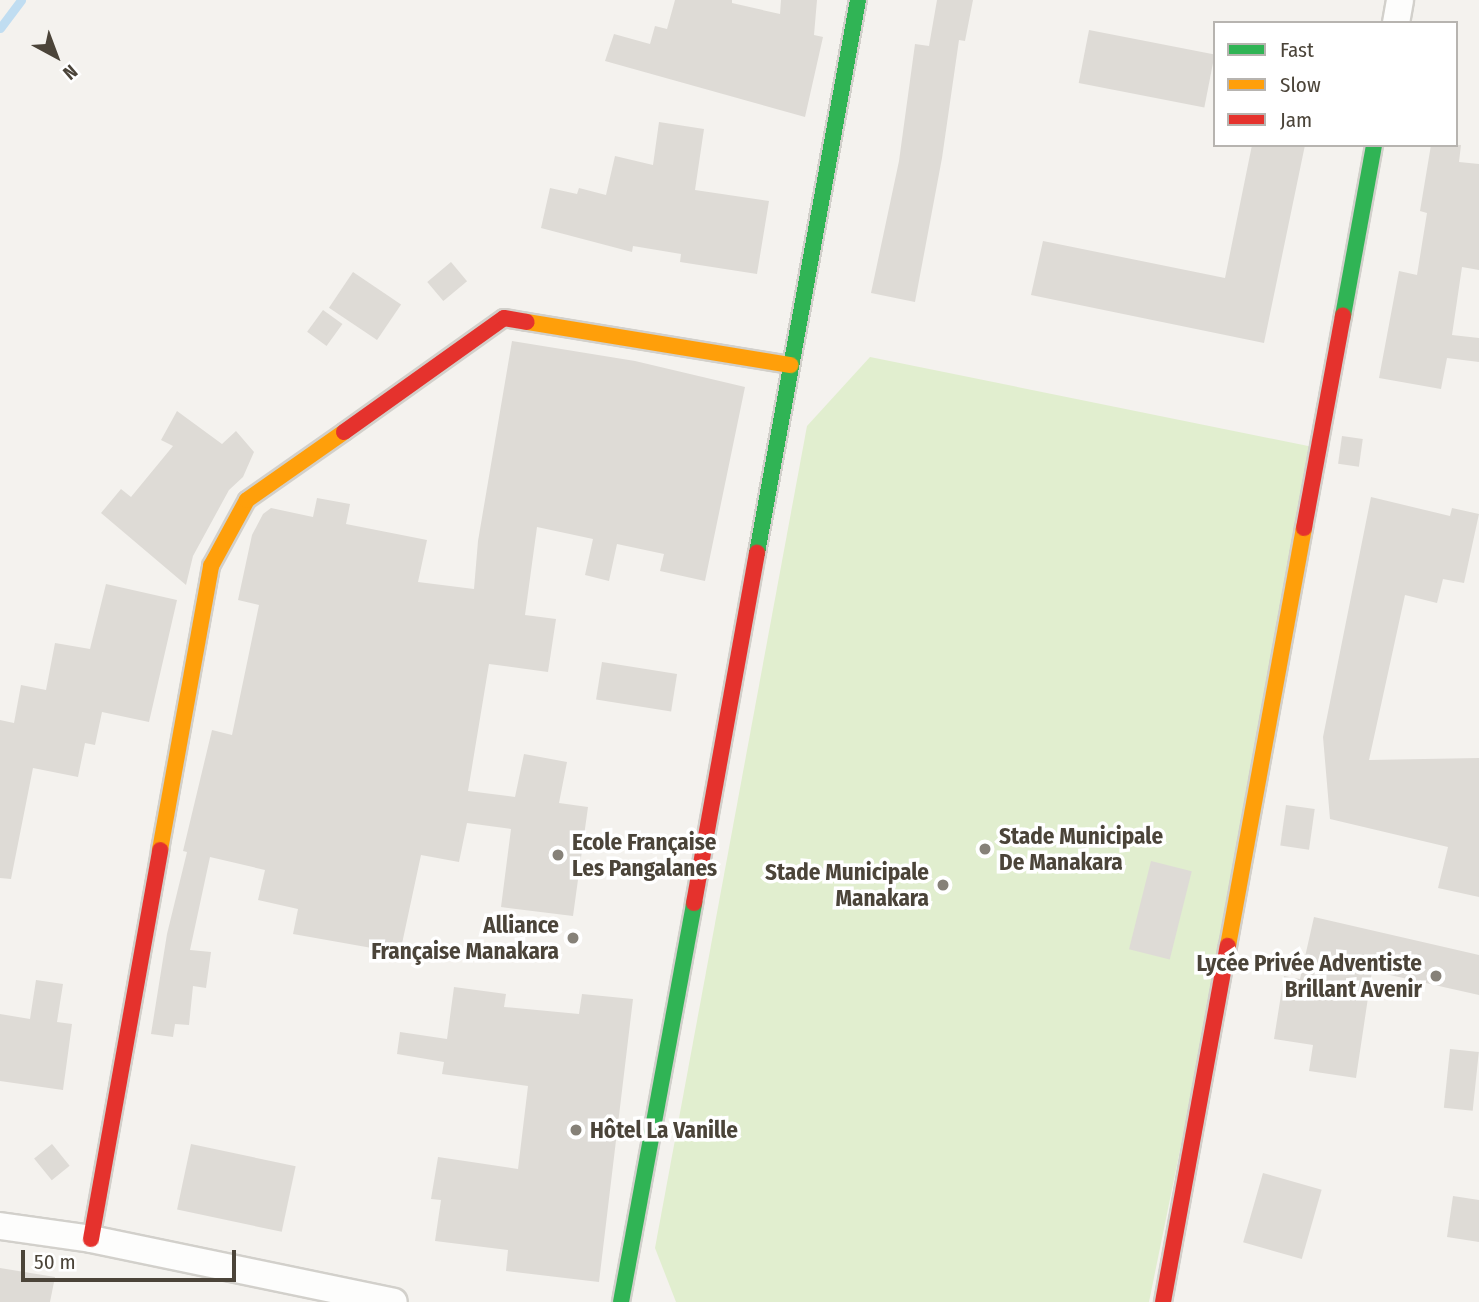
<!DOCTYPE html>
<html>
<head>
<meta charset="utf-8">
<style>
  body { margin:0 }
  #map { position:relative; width:1479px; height:1302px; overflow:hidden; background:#f4f2ee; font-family:"Fira Sans Condensed",sans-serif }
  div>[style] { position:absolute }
  .green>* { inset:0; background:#e1eecf }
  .stream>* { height:9px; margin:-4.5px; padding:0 4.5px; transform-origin:4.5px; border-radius:4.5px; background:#c0ddf1 }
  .building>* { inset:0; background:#dedbd6; transform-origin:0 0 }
  .roads { filter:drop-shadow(2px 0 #d2d0cb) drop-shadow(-2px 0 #d2d0cb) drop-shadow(0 2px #d2d0cb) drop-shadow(0 -2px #d2d0cb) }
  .street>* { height:26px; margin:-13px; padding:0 13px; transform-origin:13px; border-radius:13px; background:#fdfdfc }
  .fast>* { height:16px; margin:-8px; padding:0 8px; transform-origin:8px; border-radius:8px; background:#30b455 }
  .slow>* { height:16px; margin:-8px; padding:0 8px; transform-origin:8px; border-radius:8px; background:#ff9f0a }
  .jam>* { height:16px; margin:-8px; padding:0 8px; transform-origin:8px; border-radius:8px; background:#e5322d }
  .dots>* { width:19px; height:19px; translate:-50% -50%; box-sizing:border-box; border:4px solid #fff; border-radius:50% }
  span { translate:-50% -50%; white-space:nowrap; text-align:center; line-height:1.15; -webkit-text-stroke:7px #fff; paint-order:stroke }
  .poi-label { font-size:23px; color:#4b4439; font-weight:700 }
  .left { translate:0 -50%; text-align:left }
  .right { translate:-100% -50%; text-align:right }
  .legend { position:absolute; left:1213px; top:21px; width:245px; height:126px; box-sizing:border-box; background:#fff; border:2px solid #b7b4b0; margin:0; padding:9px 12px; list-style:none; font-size:21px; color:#4b4439 }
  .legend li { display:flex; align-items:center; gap:14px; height:35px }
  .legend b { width:35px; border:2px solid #b7b4b0 }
  .north { position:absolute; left:21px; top:21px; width:70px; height:70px; -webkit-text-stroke:5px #fff; paint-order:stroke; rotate:139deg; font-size:19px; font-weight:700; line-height:28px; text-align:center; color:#4b4439 }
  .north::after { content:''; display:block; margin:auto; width:24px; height:32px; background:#4b4439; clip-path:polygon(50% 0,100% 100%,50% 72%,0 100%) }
  .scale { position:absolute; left:21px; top:1250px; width:215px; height:32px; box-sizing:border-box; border:4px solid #4b4439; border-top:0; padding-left:9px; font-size:21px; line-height:24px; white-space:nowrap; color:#4b4439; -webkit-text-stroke:5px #fff; paint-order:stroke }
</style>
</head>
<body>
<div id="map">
  <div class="green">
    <div style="clip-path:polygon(870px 357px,1323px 449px,1149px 1302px,676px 1302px,655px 1248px,807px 426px)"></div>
  </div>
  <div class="stream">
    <div style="left:0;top:28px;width:35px;rotate:-53deg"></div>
  </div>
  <div class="building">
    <div style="clip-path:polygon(675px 0,732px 0,732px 3px,780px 14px,781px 0,817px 0,814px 35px,823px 37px,805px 117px,605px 61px,614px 34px,650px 44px,655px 26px,667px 29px)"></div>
    <div style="clip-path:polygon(937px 0,973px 0,965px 41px,959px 40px,942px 158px,915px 302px,871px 293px,899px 161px,915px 44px,929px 46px)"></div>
    <div style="left:1089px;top:30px;width:128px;height:54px;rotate:11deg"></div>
    <div style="clip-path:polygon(659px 122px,704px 129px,695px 190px,769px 201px,757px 274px,680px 262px,681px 254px,633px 246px,632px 252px,541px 228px,550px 188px,577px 194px,579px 188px,606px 195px,615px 156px,653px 165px)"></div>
    <div style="clip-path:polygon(1252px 145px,1305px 145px,1264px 343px,1031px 295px,1043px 241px,1225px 278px)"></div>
    <div style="clip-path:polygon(1431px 145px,1461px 145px,1459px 162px,1479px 164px,1479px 270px,1462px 267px,1452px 335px,1479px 338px,1479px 362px,1447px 358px,1441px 389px,1379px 378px,1399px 271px,1417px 275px,1427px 213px,1420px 211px)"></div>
    <div style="left:451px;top:262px;width:25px;height:31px;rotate:50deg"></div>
    <div style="left:353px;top:272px;width:58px;height:43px;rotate:34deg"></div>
    <div style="left:323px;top:310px;width:24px;height:27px;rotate:36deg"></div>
    <div style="clip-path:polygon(512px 341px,635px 361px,745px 387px,705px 581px,660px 571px,664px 554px,617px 544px,609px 581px,585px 575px,593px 539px,537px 527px,525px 615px,556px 619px,548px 672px,489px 664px,468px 791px,515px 797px,524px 754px,567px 762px,559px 803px,588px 807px,573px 916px,501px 907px,511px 829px,467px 823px,459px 862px,421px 855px,400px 953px,293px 934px,298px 909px,258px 900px,265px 870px,210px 857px,190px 950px,211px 952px,206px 988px,193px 986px,189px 1025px,175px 1024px,173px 1037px,151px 1034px,167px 934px,187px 852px,183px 851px,212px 730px,232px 735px,259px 605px,238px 600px,252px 535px,263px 514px,271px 508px,313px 517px,317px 498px,350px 504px,346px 524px,427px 540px,418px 582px,474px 589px,478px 541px)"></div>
    <div style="clip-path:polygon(177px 411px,222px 444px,236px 431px,254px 452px,243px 477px,229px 490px,193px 556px,186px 585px,101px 513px,121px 489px,131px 497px,173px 446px,161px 440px)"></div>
    <div style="left:1342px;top:436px;width:21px;height:28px;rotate:8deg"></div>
    <div style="clip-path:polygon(1371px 497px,1450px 516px,1452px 508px,1479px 514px,1464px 583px,1443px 579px,1437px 603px,1405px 595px,1369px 760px,1479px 758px,1479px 897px,1438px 888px,1448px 847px,1330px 819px,1323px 737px)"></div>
    <div style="clip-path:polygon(106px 584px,177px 600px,149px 722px,102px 712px,95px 745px,85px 743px,78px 777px,33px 768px,11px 879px,0 878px,0 720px,14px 723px,21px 685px,46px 690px,55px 643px,90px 649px)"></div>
    <div style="left:602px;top:662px;width:76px;height:38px;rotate:9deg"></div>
    <div style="left:1286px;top:805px;width:29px;height:41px;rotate:8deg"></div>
    <div style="left:1151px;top:861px;width:42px;height:91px;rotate:14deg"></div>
    <div style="clip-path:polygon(1314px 917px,1479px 955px,1479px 995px,1372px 971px,1356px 1078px,1309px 1071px,1313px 1045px,1274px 1039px,1284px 976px,1300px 979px)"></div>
    <div style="clip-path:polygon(36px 980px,63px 984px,57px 1022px,72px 1024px,63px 1090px,0 1081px,0 1014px,30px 1019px)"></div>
    <div style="clip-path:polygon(454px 987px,506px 994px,504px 1007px,579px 1014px,582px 994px,633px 999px,599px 1282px,506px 1271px,508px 1250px,435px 1241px,441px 1200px,431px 1199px,438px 1157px,518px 1169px,528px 1086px,442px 1074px,444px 1062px,397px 1054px,400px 1032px,447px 1039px)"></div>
    <div style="left:1450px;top:1049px;width:29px;height:59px;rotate:6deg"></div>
    <div style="left:52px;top:1144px;width:28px;height:23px;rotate:51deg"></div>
    <div style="left:191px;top:1144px;width:107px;height:67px;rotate:12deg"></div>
    <div style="left:1263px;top:1173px;width:61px;height:72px;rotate:16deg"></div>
    <div style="clip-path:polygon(1453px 1196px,1479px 1200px,1479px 1242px,1447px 1237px)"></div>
    <div style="clip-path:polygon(0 1268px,55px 1277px,50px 1302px,0 1302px)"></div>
  </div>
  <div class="roads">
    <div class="street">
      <div style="left:1396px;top:23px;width:23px;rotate:-80deg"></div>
      <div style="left:0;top:1226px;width:92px;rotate:8.1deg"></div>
      <div style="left:91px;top:1239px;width:309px;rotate:11.7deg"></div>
    </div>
    <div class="fast">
      <div style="left:1343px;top:316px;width:174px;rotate:-79.7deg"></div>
      <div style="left:757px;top:553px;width:562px;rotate:-79.65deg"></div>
      <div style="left:621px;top:1302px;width:406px;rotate:-79.6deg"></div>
    </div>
    <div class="slow">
      <div style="left:527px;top:322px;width:267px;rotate:9.3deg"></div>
      <div style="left:160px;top:850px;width:289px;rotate:-79.8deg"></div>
      <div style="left:211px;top:566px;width:75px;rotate:-61.4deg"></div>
      <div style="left:247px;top:500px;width:118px;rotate:-35deg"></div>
      <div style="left:1228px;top:946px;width:425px;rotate:-79.7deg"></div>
    </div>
    <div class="jam">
      <div style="left:344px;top:432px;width:196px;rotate:-35.5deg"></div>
      <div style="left:504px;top:318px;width:23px;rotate:10deg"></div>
      <div style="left:1304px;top:528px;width:216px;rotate:-79.6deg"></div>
      <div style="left:694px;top:903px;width:356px;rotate:-79.8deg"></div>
      <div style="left:91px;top:1239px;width:395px;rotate:-79.9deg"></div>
      <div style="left:1163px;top:1302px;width:362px;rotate:-79.7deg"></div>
    </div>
  </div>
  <div class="dots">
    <div style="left:985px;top:849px;background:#868178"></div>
    <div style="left:558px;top:855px;background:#868178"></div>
    <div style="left:943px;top:885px;background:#868178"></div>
    <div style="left:573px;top:938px;background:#868178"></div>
    <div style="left:1436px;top:976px;background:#868178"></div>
    <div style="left:576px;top:1130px;background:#868178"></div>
  </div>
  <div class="poi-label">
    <span class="left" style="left:999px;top:849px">Stade Municipale<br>De Manakara</span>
    <span class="left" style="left:572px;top:855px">Ecole Française<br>Les Pangalanes</span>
    <span class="right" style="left:929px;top:885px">Stade Municipale<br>Manakara</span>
    <span class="right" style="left:559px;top:938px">Alliance<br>Française Manakara</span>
    <span class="right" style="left:1422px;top:976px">Lycée Privée Adventiste<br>Brillant Avenir</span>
    <span class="left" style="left:590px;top:1130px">Hôtel La Vanille</span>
  </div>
  <ul class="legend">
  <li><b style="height:9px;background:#30b455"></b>Fast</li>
  <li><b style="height:9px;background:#ff9f0a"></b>Slow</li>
  <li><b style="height:9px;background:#e5322d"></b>Jam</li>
  </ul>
  <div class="north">N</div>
  <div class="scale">50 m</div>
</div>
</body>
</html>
